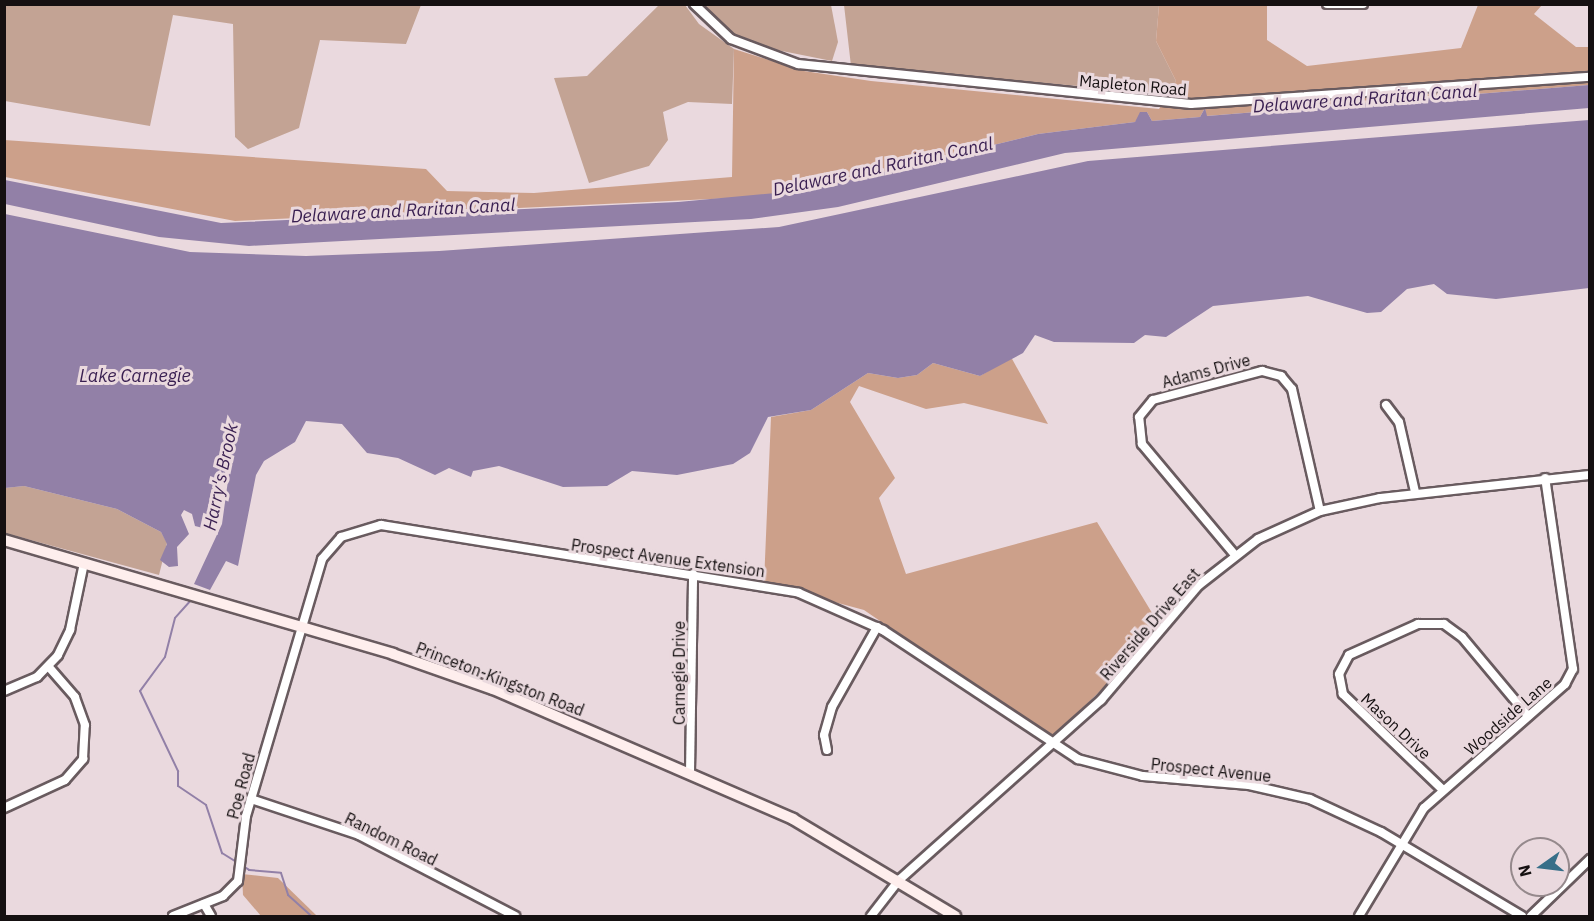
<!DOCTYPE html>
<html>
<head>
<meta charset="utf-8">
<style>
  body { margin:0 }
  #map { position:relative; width:1594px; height:921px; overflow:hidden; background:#ead9de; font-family:"IBM Plex Sans",sans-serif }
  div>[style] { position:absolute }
  .green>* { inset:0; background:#c3a394 }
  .forest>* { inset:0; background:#cca08a }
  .water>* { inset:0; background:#9280a7 }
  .stream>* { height:2px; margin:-1px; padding:0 1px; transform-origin:1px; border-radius:1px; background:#9280a7 }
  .roads { filter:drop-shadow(2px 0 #695b5f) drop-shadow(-2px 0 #695b5f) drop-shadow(0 2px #695b5f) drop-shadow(0 -2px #695b5f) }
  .minor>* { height:8px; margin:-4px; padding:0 4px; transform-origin:4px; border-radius:4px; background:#fff }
  .secondary>* { height:10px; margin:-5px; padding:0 5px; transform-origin:5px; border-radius:5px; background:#feeeed }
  span { translate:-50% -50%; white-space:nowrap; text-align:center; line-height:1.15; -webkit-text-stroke:6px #ead9de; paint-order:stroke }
  .street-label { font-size:16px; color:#151011 }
  .water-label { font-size:18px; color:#391f51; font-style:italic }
  .frame { position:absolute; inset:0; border:6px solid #151011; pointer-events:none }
  .north { position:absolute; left:1510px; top:837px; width:60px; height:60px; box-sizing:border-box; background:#ead9de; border:2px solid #95898c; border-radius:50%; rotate:256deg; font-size:16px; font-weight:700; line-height:24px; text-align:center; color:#151011 }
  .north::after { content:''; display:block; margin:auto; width:21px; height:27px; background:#376f89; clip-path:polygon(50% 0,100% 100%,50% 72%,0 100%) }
</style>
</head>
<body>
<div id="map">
  <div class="green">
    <div style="clip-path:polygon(660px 4px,685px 5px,699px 24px,734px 49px,732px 104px,688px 102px,663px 112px,668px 140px,649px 166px,589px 183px,554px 78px,587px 76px)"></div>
    <div style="clip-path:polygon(4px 5px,5px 4px,421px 5px,406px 44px,320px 40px,299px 128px,248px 149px,235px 137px,233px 24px,173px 15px,150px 126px,5px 101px)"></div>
    <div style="clip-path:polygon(704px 5px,831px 5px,838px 42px,832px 61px,767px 48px,735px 35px)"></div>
    <div style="clip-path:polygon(844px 5px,1159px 5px,1156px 41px,1176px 81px,1168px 94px,851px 66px)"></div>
    <div style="clip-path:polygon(24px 486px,117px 509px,161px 532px,167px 543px,159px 575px,5px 533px,4px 488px)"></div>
  </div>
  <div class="forest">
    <div style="clip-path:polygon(1159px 5px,1267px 5px,1267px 40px,1307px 66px,1461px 48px,1478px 5px,1542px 5px,1534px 14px,1576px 47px,1589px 47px,1589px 85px,1206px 116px,1205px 108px,1200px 117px,1152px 121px,1147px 112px,1135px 122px,1038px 134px,809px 190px,733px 198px,235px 221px,5px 177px,4px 140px,426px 169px,447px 191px,534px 193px,732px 177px,734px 49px,804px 71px,871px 81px,1159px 109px,1176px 81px,1156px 41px)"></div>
    <div style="clip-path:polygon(1011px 357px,1048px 424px,964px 403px,926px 409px,859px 386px,850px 402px,895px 478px,879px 498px,906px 574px,1097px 522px,1163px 631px,1051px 738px,864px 610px,764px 583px,771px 417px,811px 410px,868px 373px,898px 378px,917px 375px,933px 363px,980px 376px)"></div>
    <div style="clip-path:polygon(242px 874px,278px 878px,317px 916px,261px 916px,243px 895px)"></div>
  </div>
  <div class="water">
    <div style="clip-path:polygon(1589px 85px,1589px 108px,1065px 153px,838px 207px,751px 219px,249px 246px,159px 237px,5px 204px,5px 180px,221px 223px,678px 202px,809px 190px,1038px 134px,1135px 122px,1140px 112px,1147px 112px,1152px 121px,1200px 117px,1205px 108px,1207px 116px)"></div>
    <div style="clip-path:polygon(1589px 120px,1589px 288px,1496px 299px,1447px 294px,1434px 284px,1407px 289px,1381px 312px,1367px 313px,1308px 296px,1213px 306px,1166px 337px,1145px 335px,1134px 343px,1054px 342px,1035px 335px,1023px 353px,980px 376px,933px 363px,917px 375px,898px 378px,868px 373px,811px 410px,768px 417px,750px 453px,733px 464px,677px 475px,632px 471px,607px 486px,563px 487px,499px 466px,473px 471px,471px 477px,449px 468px,435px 475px,398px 458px,367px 453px,342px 424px,306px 421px,295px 442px,264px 461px,256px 475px,238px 566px,226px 561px,210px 590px,194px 584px,222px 524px,230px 466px,214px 487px,203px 528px,195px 526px,192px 514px,184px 510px,181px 515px,189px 534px,177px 547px,178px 566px,169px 567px,160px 560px,167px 544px,161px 532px,117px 509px,24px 486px,5px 488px,5px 214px,190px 252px,306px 256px,439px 251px,779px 227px,1088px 161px)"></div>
  </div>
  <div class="stream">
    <div style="left:192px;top:599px;width:25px;rotate:132deg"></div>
    <div style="left:175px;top:618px;width:40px;rotate:104.4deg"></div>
    <div style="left:165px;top:657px;width:42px;rotate:126.3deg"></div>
    <div style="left:140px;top:691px;width:89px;rotate:64.6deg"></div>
    <div style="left:178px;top:771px;width:15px;rotate:90deg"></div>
    <div style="left:178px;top:786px;width:34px;rotate:34deg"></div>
    <div style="left:206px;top:805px;width:51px;rotate:71.6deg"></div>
    <div style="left:222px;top:853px;width:32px;rotate:32deg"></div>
    <div style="left:249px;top:870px;width:32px;rotate:5deg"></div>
    <div style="left:281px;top:873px;width:23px;rotate:72deg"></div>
    <div style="left:288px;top:895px;width:31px;rotate:42deg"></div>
  </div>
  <div class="roads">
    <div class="minor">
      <div style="left:694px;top:4px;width:51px;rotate:43.4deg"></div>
      <div style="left:731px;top:39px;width:72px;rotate:20.5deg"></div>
      <div style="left:798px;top:64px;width:395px;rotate:5.8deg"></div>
      <div style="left:1191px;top:104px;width:400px;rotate:-3.9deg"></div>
      <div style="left:1327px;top:4px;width:36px"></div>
      <div style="left:1386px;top:405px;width:21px;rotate:53deg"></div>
      <div style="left:1399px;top:422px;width:72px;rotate:77.1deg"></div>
      <div style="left:1235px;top:555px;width:145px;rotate:-130deg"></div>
      <div style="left:1142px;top:444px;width:27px;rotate:-96deg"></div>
      <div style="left:1139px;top:417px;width:22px;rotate:-51deg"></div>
      <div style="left:1153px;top:400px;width:113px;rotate:-14.9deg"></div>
      <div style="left:1262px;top:371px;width:20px;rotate:15deg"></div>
      <div style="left:1281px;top:376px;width:17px;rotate:50deg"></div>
      <div style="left:1292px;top:389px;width:125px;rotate:77.1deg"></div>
      <div style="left:4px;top:691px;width:36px;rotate:-23deg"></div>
      <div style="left:37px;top:677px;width:30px;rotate:-46deg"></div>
      <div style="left:58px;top:655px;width:28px;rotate:-64deg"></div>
      <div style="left:70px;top:630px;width:68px;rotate:-78.2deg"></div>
      <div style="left:827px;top:750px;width:15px;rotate:-101deg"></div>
      <div style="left:824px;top:735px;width:29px;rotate:-74deg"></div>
      <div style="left:832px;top:707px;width:92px;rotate:-60.6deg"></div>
      <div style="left:690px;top:772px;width:198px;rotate:-89.1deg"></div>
      <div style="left:1443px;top:790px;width:139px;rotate:-136.2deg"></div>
      <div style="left:1343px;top:694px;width:20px;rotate:-101deg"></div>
      <div style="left:1339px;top:674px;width:21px;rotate:-62deg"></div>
      <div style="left:1349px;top:655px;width:76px;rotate:-24.2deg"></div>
      <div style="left:1418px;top:624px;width:26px"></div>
      <div style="left:1444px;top:624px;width:22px;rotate:36deg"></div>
      <div style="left:1462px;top:637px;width:103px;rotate:50.1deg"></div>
      <div style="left:251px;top:799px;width:114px;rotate:18.4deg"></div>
      <div style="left:359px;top:835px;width:176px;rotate:27.4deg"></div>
      <div style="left:4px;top:808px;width:67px;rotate:-24.7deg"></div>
      <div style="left:65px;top:780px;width:28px;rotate:-49deg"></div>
      <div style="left:83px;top:759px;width:34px;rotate:-87deg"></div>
      <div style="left:85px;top:725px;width:30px;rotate:-110deg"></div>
      <div style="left:75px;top:697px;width:38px;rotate:-131deg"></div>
      <div style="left:204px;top:904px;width:14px;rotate:60deg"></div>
      <div style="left:173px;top:916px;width:54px;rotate:-21.8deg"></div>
      <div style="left:223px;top:896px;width:21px;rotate:-45deg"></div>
      <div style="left:238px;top:881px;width:65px;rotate:-83deg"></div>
      <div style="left:246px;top:816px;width:268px;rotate:-73.5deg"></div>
      <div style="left:322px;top:559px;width:29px;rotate:-49deg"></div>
      <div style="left:341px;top:537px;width:42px;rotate:-16.7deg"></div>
      <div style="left:381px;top:525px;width:423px;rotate:9.2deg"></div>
      <div style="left:799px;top:593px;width:92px;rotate:23.8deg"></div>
      <div style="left:883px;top:630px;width:234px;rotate:33.5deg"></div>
      <div style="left:1078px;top:759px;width:67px;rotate:14.7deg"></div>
      <div style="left:1143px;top:776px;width:106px;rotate:4.9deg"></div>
      <div style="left:1249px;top:785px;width:63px;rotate:12.9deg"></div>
      <div style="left:1310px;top:799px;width:78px;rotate:24.9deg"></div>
      <div style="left:1381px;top:832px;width:164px;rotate:30.8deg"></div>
      <div style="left:871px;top:916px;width:46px;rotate:-52.1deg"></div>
      <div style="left:899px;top:880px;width:271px;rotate:-41.7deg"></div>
      <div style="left:1101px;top:700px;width:151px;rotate:-49.6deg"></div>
      <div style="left:1199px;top:585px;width:75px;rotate:-37.9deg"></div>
      <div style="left:1258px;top:539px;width:68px;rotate:-24.3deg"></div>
      <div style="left:1320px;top:511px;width:61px;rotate:-12.2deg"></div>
      <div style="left:1380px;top:498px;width:211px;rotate:-6.3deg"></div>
      <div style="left:1359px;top:916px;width:126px;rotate:-59deg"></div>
      <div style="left:1424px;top:808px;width:188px;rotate:-41.3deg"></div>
      <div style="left:1565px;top:684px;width:17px;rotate:-62deg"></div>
      <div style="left:1573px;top:669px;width:193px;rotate:-98.3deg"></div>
      <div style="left:1531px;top:916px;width:82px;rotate:-44deg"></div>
    </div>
    <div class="secondary">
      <div style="left:4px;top:540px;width:405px;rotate:16.3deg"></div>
      <div style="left:393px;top:654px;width:106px;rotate:19.3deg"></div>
      <div style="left:493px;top:689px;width:327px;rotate:23.4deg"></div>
      <div style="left:793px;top:819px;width:189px;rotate:30.9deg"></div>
    </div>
  </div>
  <div class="street-label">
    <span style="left:1133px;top:85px;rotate:5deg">Mapleton Road</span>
    <span style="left:1206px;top:371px;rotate:-15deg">Adams Drive</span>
    <span style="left:668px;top:558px;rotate:8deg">Prospect Avenue Extension</span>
    <span style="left:1150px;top:624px;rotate:-49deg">Riverside Drive East</span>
    <span style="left:679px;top:673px;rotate:-90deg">Carnegie Drive</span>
    <span style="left:500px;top:679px;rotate:21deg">Princeton-Kingston Road</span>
    <span style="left:1508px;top:716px;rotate:-41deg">Woodside Lane</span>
    <span style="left:1396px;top:726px;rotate:43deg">Mason Drive</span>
    <span style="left:1211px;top:770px;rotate:6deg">Prospect Avenue</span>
    <span style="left:241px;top:786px;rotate:-75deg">Poe Road</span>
    <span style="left:391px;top:839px;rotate:26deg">Random Road</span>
  </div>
  <div class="water-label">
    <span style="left:1365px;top:99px;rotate:-4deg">Delaware and Raritan Canal</span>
    <span style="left:883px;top:167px;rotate:-12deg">Delaware and Raritan Canal</span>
    <span style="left:403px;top:211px;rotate:-3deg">Delaware and Raritan Canal</span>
    <span style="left:135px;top:376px">Lake Carnegie</span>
    <span style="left:221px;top:477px;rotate:-78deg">Harry's Brook</span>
  </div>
  <div class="frame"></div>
  <div class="north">N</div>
</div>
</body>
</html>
